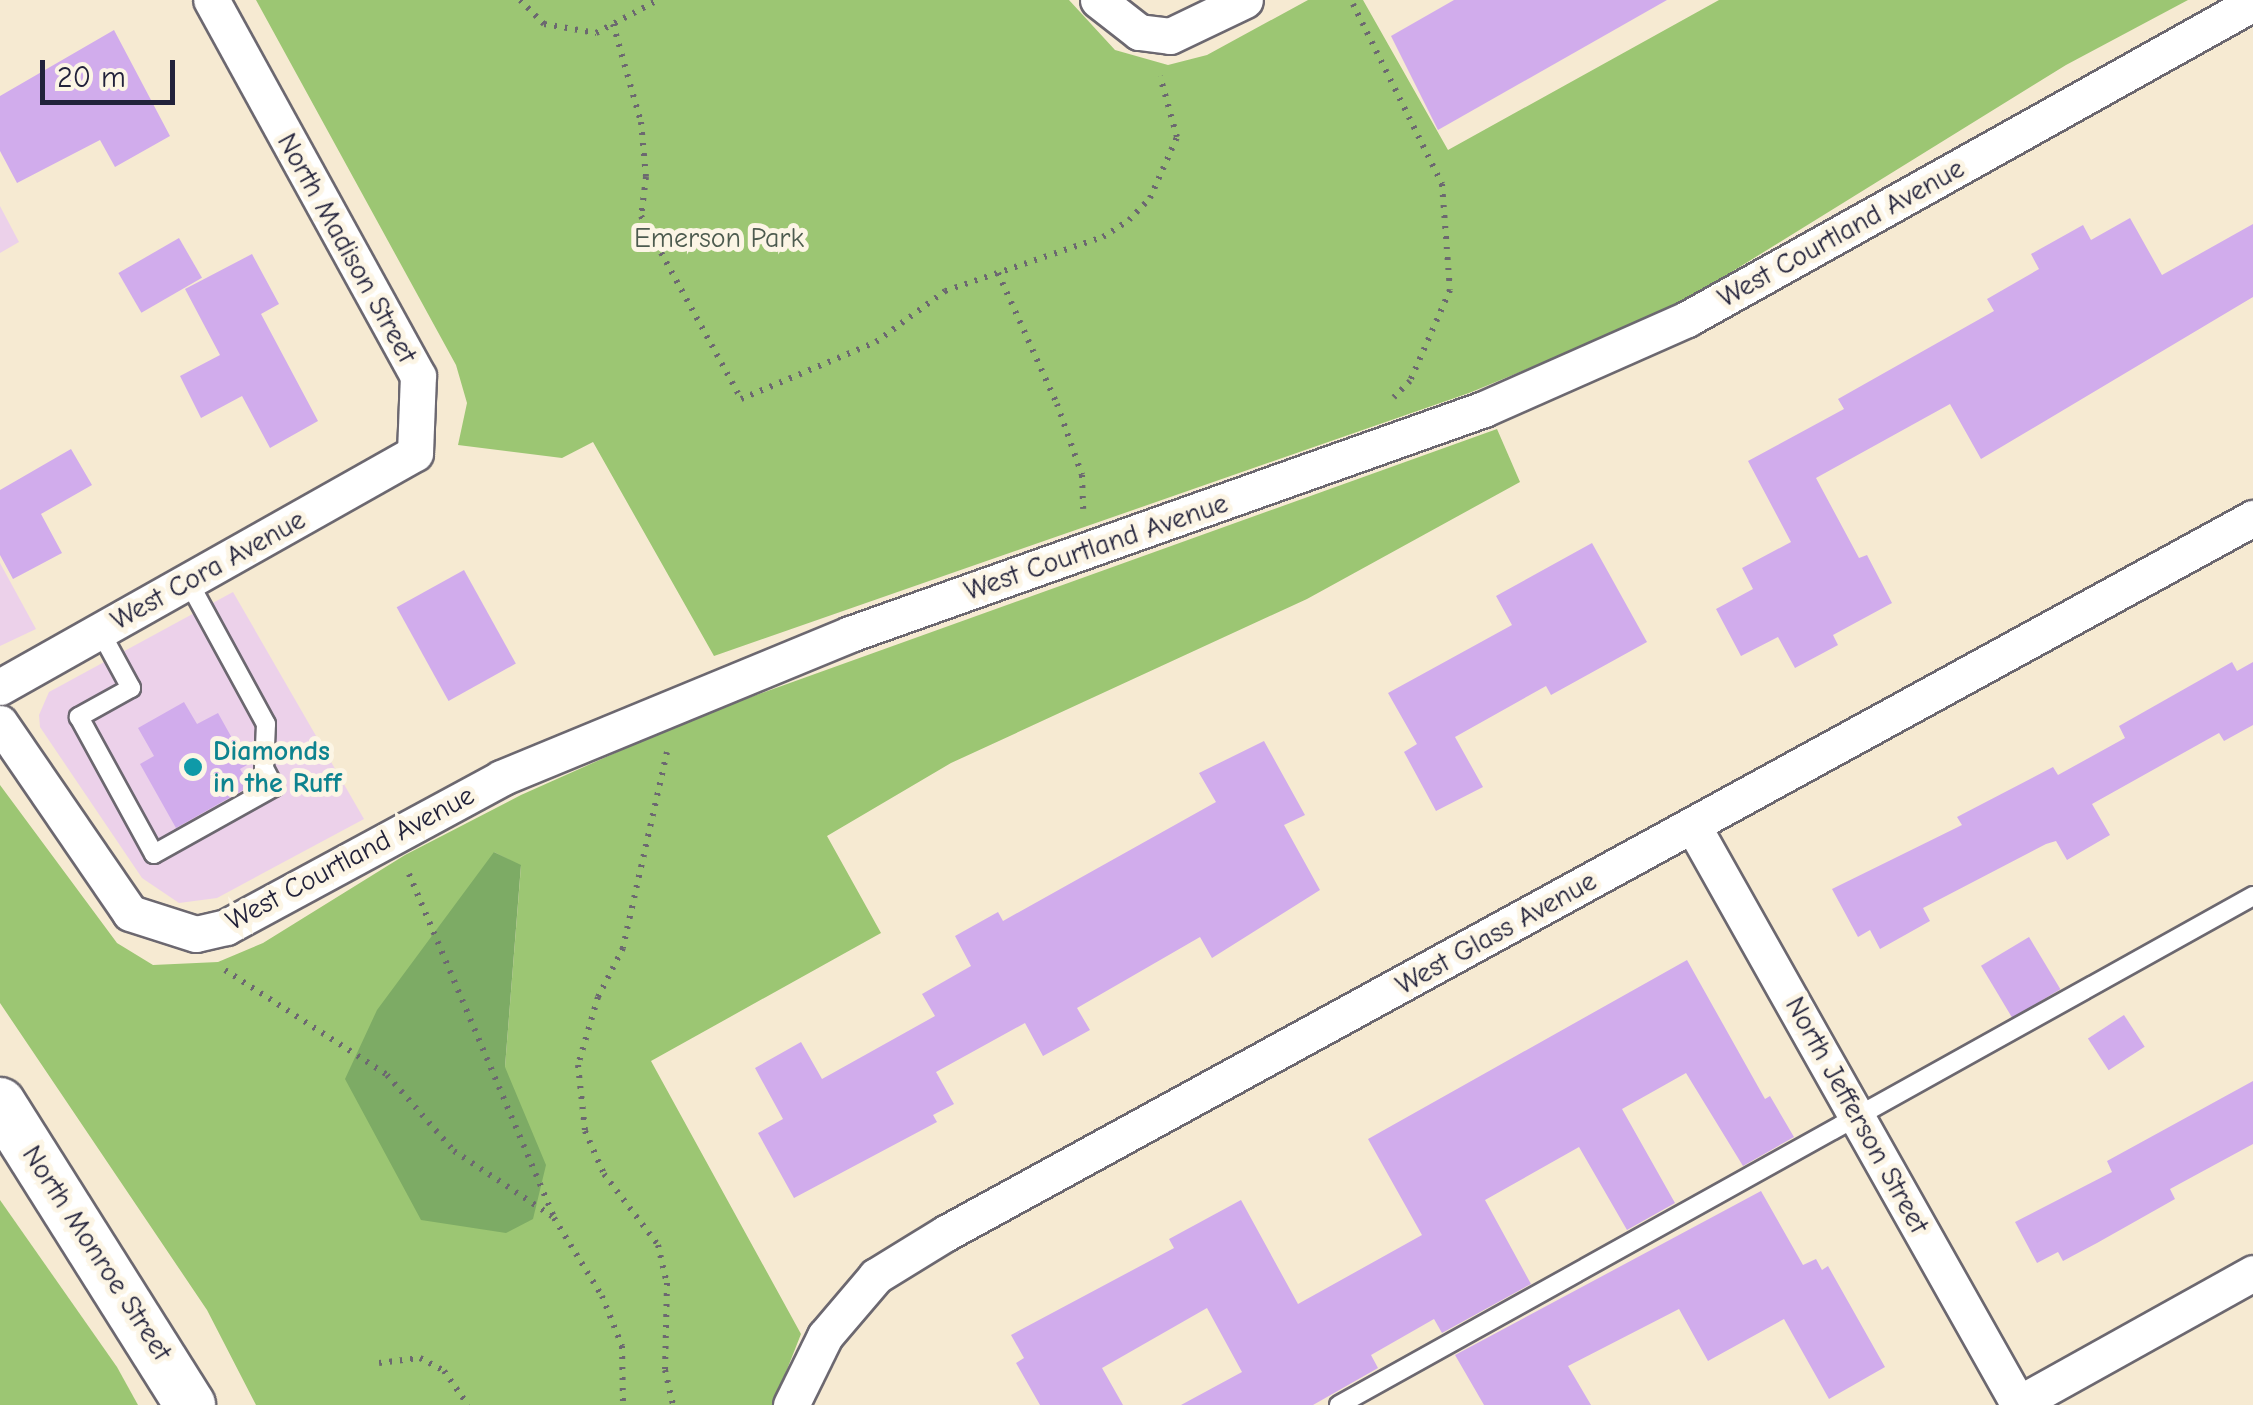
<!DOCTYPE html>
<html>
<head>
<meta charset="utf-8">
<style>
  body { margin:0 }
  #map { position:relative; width:2253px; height:1405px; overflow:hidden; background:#f6ead2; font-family:"Comic Neue",sans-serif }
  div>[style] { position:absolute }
  .built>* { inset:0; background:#ecd1ea }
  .green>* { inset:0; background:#9cc673 }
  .forest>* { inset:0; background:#7dab65 }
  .building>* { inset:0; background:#d1acec; transform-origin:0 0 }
  .path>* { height:6px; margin-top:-3px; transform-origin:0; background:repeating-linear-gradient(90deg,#6c6870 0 2.5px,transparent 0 10.5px) }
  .roads { filter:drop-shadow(2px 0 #6c6870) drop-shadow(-2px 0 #6c6870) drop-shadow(0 2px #6c6870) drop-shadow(0 -2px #6c6870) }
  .service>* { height:18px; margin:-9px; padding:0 9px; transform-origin:9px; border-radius:9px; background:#fff }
  .minor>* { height:35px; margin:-17.5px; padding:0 17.5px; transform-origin:17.5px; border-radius:17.5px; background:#fff }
  .secondary>* { height:50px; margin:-25px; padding:0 25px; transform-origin:25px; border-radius:25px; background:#fff }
  .dots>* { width:28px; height:28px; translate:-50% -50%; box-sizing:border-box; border:5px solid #fcf5e5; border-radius:50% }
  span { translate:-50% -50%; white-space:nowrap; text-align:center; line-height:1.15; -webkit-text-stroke:10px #fcf5e5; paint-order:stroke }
  .street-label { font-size:28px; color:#22223b }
  .park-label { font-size:28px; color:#4d5b4f }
  .culture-label { font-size:28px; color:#0d838f; font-weight:700 }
  .left { translate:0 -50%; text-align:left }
  .scale { position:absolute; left:40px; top:60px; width:135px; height:45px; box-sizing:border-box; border:5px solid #22223b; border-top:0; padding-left:12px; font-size:30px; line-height:35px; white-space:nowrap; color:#22223b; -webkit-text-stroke:8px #fcf5e5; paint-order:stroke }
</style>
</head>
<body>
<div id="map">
  <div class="built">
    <div style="clip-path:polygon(0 206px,19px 242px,0 253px)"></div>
    <div style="clip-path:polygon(0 563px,36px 629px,0 646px)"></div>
    <div style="clip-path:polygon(233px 592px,364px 819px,217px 898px,179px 903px,142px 878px,40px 727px,39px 715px,49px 692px)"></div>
  </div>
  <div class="green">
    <div style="clip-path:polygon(256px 0,1069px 0,1115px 50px,1168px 65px,1207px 55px,1308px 0,1363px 0,1448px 150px,1719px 0,2188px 0,2066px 65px,1670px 310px,1469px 393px,714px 656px,593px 442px,562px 458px,458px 445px,467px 403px,456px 365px)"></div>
    <div style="clip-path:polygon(evenodd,1497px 429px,1520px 482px,1307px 599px,951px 763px,827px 836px,881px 933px,651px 1061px,801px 1334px,773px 1405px,256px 1405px,207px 1310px,0 1003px,0 785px,117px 943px,153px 965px,218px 962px,263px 943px,405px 855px,521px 795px,698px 716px,1497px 429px,494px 852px,521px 866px,505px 1067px,494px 852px)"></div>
    <div style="clip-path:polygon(0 1200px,117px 1367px,138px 1405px,0 1405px)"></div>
  </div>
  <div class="forest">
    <div style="clip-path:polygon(494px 852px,521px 865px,505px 1067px,546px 1165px,533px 1219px,506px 1233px,421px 1220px,345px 1079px,377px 1010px)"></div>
  </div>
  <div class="building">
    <div style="clip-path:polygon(1454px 0,1667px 0,1438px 130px,1391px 36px)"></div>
    <div style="clip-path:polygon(114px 30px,170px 136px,115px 167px,100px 140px,17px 183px,0 151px,0 96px)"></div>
    <div style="clip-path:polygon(2130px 218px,2162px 275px,2253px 224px,2253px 297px,1981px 459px,1950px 404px,1816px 478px,1859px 558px,1867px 555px,1892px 603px,1833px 635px,1838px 645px,1795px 668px,1778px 637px,1741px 656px,1716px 609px,1753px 589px,1742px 568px,1791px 542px,1748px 461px,1844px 409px,1838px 399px,1994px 311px,1987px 299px,2039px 269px,2031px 254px,2083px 225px,2091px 240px)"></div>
    <div style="left:179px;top:238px;width:46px;height:70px;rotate:60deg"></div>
    <div style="clip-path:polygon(252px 254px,279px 304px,261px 314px,318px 421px,270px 448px,242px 396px,201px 418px,180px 376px,220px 355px,185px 289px)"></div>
    <div style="clip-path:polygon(71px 449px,92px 485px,41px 514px,62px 553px,13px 579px,0 555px,0 490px)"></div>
    <div style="clip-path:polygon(1592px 543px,1647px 642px,1551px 695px,1546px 686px,1455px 737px,1483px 787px,1436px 811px,1404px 752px,1417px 744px,1388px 693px,1512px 625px,1496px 596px)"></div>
    <div style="left:464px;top:570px;width:107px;height:77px;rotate:61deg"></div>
    <div style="clip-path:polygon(2232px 662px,2237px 671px,2253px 662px,2253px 725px,2224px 741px,2219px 733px,2092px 804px,2110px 835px,2067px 860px,2056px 841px,2046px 844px,1923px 908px,1930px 921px,1880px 949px,1870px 930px,1858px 937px,1832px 889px,1962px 825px,1957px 817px,2053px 767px,2058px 775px,2125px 738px,2119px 726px)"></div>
    <div style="clip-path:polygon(184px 702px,197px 724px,218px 713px,247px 765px,240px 769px,250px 786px,176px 828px,140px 764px,154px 756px,138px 728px)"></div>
    <div style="clip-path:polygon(1264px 741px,1305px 815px,1284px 825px,1320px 890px,1212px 958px,1200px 937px,1077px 1008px,1090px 1030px,1043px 1056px,1025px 1023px,936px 1072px,954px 1104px,933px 1115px,937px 1122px,794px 1198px,758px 1133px,783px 1119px,755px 1068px,801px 1042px,822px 1079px,935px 1016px,922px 994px,971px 966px,955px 936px,998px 912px,1003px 921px,1216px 802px,1199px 773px)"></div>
    <div style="left:2029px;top:937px;width:61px;height:56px;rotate:59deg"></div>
    <div style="clip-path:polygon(1687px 960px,1765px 1099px,1770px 1096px,1794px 1137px,1743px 1166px,1686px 1073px,1622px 1109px,1675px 1203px,1627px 1230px,1579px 1147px,1485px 1200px,1531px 1284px,1442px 1333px,1434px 1319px,1371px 1355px,1378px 1368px,1313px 1405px,1181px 1405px,1242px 1372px,1207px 1308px,1102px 1368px,1123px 1405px,1040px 1405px,1016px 1363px,1024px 1358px,1011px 1335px,1174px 1248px,1169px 1239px,1241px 1200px,1298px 1304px,1422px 1235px,1368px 1139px)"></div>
    <div style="left:2124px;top:1015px;width:38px;height:43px;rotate:57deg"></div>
    <div style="clip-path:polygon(2253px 1081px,2253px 1144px,2170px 1189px,2175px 1199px,2097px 1243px,2063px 1261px,2058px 1252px,2037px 1263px,2015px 1222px,2112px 1172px,2107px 1161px)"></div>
    <div style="clip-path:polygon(1761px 1191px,1803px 1265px,1816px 1259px,1822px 1270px,1828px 1266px,1885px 1367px,1829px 1399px,1784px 1319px,1708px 1361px,1679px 1309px,1568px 1366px,1591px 1405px,1484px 1405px,1455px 1355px)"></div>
  </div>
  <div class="path">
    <div style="left:520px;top:0;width:34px;rotate:45deg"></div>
    <div style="left:544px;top:24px;width:53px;rotate:9.8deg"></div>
    <div style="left:596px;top:33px;width:70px;rotate:-28deg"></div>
    <div style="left:1353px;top:4px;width:201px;rotate:63.7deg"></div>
    <div style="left:1442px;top:184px;width:106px;rotate:85.7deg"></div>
    <div style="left:1450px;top:290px;width:99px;rotate:113.7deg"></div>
    <div style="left:1410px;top:381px;width:23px;rotate:135deg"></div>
    <div style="left:613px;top:24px;width:102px;rotate:74.1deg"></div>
    <div style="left:641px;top:122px;width:55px;rotate:84.8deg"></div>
    <div style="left:646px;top:177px;width:39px;rotate:97deg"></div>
    <div style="left:641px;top:216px;width:209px;rotate:61.3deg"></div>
    <div style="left:741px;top:399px;width:147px;rotate:-22.9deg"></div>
    <div style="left:876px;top:342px;width:86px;rotate:-36.5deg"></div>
    <div style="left:945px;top:291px;width:167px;rotate:-18.9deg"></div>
    <div style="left:1103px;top:237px;width:31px;rotate:-33deg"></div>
    <div style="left:1129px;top:220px;width:30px;rotate:-46deg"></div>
    <div style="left:1150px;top:198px;width:67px;rotate:-66.1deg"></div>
    <div style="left:1177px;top:137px;width:63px;rotate:-105.6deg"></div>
    <div style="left:998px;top:273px;width:144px;rotate:65.8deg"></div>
    <div style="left:1057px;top:404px;width:75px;rotate:70.6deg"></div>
    <div style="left:1082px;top:475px;width:34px;rotate:88deg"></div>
    <div style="left:667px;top:752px;width:201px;rotate:102.7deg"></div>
    <div style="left:623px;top:948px;width:55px;rotate:117deg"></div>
    <div style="left:598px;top:997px;width:71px;rotate:106.4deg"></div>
    <div style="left:578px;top:1065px;width:66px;rotate:83.9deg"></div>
    <div style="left:585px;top:1131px;width:47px;rotate:66.2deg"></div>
    <div style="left:604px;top:1174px;width:89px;rotate:52.7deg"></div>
    <div style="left:658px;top:1245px;width:39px;rotate:77deg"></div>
    <div style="left:667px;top:1283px;width:87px;rotate:91.3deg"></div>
    <div style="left:665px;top:1370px;width:36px;rotate:77deg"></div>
    <div style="left:409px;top:874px;width:373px;rotate:67.1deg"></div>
    <div style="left:554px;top:1218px;width:92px;rotate:58.4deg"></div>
    <div style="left:602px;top:1296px;width:54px;rotate:68.2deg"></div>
    <div style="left:622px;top:1346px;width:59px;rotate:89deg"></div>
    <div style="left:225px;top:970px;width:193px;rotate:32.9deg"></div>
    <div style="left:387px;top:1075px;width:101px;rotate:48.6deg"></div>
    <div style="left:454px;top:1151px;width:118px;rotate:33.6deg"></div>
    <div style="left:379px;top:1363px;width:41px;rotate:-7deg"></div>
    <div style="left:420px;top:1358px;width:27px;rotate:28deg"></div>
    <div style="left:444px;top:1371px;width:42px;rotate:54.8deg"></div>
  </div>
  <div class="roads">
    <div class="service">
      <div style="left:100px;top:631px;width:65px;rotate:61.5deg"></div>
      <div style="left:131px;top:688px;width:60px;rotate:150.9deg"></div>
      <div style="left:79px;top:717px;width:156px;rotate:61.3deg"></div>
      <div style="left:154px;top:854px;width:137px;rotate:-29.2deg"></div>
      <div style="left:274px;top:787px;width:21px;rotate:-118deg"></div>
      <div style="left:264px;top:768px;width:44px;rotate:-87.4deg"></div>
      <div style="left:266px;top:724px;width:163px;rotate:-118.6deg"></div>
      <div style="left:1339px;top:1405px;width:1046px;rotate:-29.11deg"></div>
    </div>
    <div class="minor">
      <div style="left:1098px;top:0;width:52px;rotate:38deg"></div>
      <div style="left:1139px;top:32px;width:31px;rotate:7deg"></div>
      <div style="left:1170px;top:36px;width:83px;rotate:-25.6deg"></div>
      <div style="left:0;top:687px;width:476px;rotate:-29.4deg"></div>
      <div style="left:415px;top:453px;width:77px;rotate:-87.8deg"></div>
      <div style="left:418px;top:376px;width:429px;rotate:-118.8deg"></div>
      <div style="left:0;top:723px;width:230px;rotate:55.6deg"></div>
      <div style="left:130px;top:913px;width:69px;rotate:17.7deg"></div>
      <div style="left:196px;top:934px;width:31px;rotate:-13deg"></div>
      <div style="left:226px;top:927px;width:313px;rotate:-28.4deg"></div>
      <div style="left:501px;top:778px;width:378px;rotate:-22.4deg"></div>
      <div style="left:850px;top:634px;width:673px;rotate:-19.54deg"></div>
      <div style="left:1484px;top:409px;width:222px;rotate:-23.9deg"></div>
      <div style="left:1687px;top:319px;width:648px;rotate:-29.17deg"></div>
      <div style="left:1693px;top:826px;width:664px;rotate:60.62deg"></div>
      <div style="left:791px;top:1405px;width:77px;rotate:-63.8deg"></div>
      <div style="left:825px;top:1336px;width:79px;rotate:-49.6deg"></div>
      <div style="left:876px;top:1276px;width:82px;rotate:-31.6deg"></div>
      <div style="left:946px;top:1233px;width:1490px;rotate:-28.68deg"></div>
      <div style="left:2016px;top:1405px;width:271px;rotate:-29.1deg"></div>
    </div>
    <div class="secondary">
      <div style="left:0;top:1103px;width:357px;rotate:57.8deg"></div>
    </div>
  </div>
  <div class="dots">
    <div style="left:193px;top:767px;background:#0f9aa8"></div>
  </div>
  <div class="street-label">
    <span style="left:1841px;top:233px;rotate:-29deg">West Courtland Avenue</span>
    <span style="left:347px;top:248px;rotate:61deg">North Madison Street</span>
    <span style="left:1096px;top:547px;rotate:-19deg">West Courtland Avenue</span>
    <span style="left:208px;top:570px;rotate:-29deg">West Cora Avenue</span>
    <span style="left:350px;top:858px;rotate:-28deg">West Courtland Avenue</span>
    <span style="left:1496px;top:933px;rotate:-29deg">West Glass Avenue</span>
    <span style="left:1857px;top:1115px;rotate:61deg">North Jefferson Street</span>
    <span style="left:97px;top:1253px;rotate:57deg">North Monroe Street</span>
  </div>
  <div class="park-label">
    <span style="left:719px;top:238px">Emerson Park</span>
  </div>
  <div class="culture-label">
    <span class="left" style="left:213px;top:767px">Diamonds<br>in the Ruff</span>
  </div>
  <div class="scale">20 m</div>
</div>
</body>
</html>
